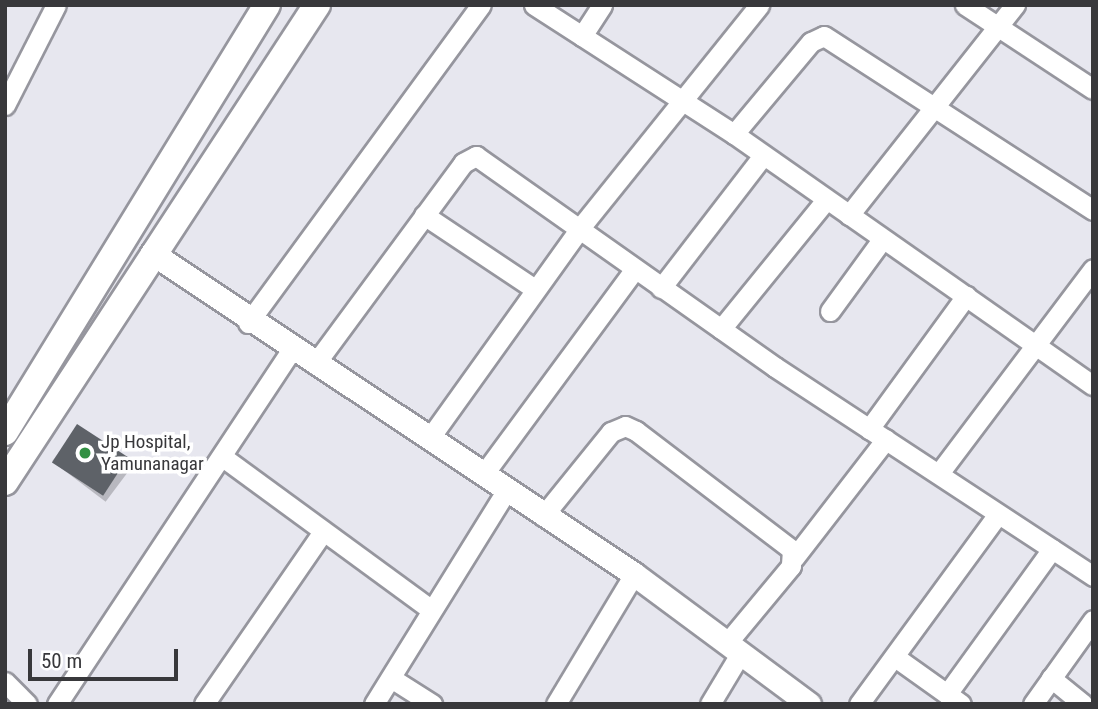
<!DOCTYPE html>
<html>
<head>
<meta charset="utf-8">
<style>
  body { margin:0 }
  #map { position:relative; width:1098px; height:709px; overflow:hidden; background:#e7e7ef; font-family:"Roboto Condensed",sans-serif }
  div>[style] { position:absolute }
  .shadow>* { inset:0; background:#0003; transform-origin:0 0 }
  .building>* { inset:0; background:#5e6268; transform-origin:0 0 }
  .roads { filter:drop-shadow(2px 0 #96969e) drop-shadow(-2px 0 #96969e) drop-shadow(0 2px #96969e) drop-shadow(0 -2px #96969e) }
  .minor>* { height:19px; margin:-9.5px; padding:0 9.5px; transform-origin:9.5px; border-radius:9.5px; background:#fff }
  .tertiary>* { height:23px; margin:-11.5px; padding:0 11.5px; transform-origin:11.5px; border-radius:11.5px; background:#fff }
  .secondary>* { height:26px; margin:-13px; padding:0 13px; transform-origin:13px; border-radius:13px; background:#fff }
  .dots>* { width:19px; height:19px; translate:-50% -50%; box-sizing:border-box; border:4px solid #fff; border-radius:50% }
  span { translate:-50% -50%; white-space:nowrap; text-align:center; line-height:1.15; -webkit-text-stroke:7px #fff; paint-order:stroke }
  .poi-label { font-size:19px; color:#38383b }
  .left { translate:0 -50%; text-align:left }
  .frame { position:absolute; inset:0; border:7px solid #38383b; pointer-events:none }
  .scale { position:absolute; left:28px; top:649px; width:150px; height:32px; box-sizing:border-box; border:4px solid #38383b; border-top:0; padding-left:9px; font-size:21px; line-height:24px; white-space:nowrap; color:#38383b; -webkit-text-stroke:5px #fff; paint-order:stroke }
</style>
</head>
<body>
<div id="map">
  <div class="shadow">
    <div style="left:78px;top:427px;width:67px;height:43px;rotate:37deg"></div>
  </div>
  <div class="building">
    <div style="left:77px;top:424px;width:61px;height:46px;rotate:33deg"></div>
  </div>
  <div class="roads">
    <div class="minor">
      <div style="left:534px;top:5px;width:238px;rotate:32.8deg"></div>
      <div style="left:734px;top:134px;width:438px;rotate:35deg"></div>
      <div style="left:965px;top:5px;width:153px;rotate:33.3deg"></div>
      <div style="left:582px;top:36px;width:37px;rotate:-57deg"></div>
      <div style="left:5px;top:105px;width:112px;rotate:-63deg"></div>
      <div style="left:734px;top:134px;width:120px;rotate:-50.1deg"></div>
      <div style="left:811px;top:42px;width:14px;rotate:-25deg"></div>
      <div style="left:824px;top:36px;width:320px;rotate:32.9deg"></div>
      <div style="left:424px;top:215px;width:133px;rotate:33.7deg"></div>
      <div style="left:849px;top:215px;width:268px;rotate:-51.7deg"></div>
      <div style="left:661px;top:288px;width:165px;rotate:-52.4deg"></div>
      <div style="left:830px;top:311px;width:87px;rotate:-53.9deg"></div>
      <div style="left:248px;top:323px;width:394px;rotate:-53.8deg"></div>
      <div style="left:721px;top:329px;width:166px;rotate:-50.9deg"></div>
      <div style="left:315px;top:364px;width:250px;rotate:-53.6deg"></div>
      <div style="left:463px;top:163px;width:15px;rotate:-28deg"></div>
      <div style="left:476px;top:156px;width:366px;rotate:35.2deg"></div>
      <div style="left:775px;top:367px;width:381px;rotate:33.3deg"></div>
      <div style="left:869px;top:429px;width:165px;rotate:-53.9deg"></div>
      <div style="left:429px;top:439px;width:259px;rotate:-54.4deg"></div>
      <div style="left:580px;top:228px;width:286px;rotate:-51.2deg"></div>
      <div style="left:224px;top:458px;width:255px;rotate:36.2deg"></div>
      <div style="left:940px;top:472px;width:254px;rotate:-53deg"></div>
      <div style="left:483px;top:475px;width:256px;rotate:-53.6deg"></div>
      <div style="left:543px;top:516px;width:108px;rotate:-51deg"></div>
      <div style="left:611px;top:432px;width:15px;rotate:-23deg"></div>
      <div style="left:625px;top:426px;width:12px;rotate:24deg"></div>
      <div style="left:636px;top:431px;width:196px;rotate:37.3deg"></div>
      <div style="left:792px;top:550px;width:16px;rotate:94deg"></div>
      <div style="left:791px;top:566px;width:100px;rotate:129.7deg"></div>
      <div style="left:794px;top:558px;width:150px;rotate:-52.3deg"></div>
      <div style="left:895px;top:657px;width:81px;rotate:35.5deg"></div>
      <div style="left:391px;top:678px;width:49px;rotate:32.4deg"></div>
      <div style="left:1051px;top:678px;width:41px;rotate:39.1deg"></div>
      <div style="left:5px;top:682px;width:31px;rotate:45deg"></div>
      <div style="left:947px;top:694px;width:179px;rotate:-54.1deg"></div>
      <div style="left:57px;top:704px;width:426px;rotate:-56.5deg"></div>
      <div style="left:204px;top:704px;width:208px;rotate:-55.4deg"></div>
      <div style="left:374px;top:704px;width:251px;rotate:-58.2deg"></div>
      <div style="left:556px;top:704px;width:152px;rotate:-59deg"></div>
      <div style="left:710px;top:704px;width:58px;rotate:-59deg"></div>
      <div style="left:859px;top:704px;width:235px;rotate:-53.8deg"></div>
      <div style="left:1033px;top:704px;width:103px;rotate:-54.5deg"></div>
    </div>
    <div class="tertiary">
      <div style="left:152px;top:253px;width:579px;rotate:33.66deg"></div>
      <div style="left:634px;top:574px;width:218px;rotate:36.6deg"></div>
    </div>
    <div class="secondary">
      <div style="left:5px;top:432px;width:501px;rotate:-58.47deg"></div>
      <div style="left:5px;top:482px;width:570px;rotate:-56.81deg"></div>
    </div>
  </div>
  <div class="dots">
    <div style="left:85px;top:453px;background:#329043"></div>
  </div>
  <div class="poi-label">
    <span class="left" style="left:101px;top:453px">Jp Hospital,<br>Yamunanagar</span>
  </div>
  <div class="frame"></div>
  <div class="scale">50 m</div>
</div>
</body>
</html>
